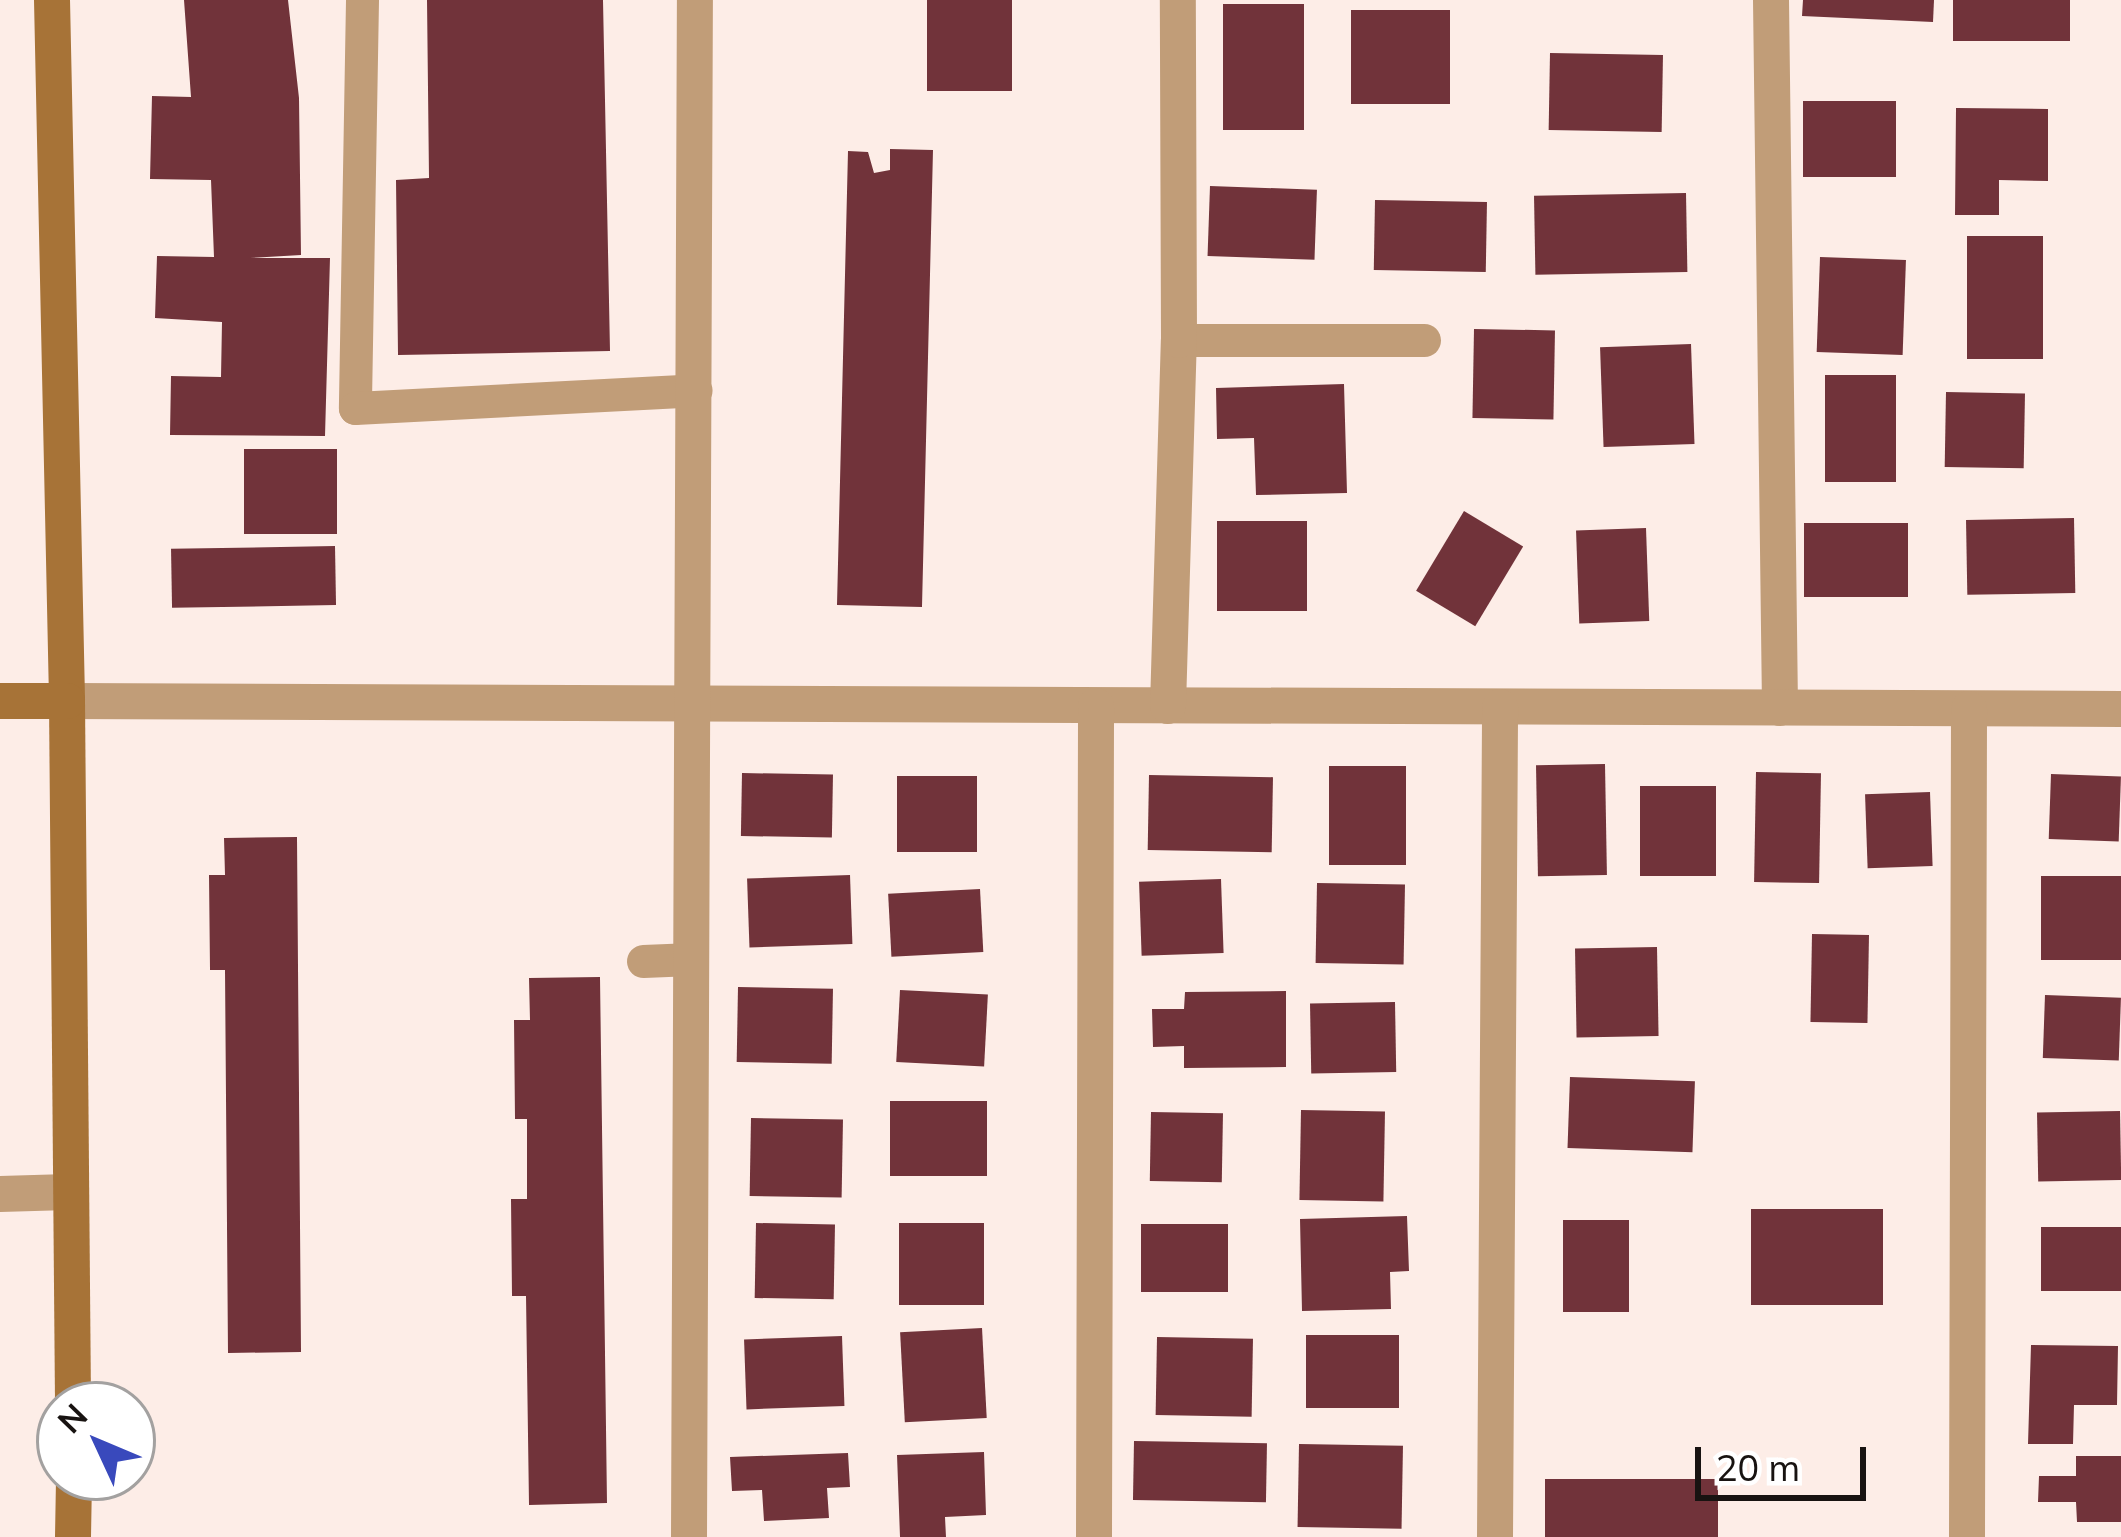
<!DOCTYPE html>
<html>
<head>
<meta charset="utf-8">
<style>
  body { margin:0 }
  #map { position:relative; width:2121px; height:1537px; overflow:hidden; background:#fdede7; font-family:Mulish,sans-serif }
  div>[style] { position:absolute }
  .building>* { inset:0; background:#71333a; transform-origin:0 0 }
  .lane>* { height:33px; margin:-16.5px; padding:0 16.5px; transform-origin:16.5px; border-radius:16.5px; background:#c19d78 }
  .street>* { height:36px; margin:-18px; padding:0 18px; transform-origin:18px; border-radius:18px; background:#c19d78 }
  .secondary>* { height:36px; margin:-18px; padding:0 18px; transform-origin:18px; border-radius:18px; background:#a77337 }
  span { translate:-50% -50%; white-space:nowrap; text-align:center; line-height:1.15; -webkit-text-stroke:12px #fff; paint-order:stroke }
  .north { position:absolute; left:36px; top:1381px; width:120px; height:120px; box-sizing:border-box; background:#fff; border:3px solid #a3a1a0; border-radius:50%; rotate:314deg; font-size:33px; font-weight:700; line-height:48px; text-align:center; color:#181311 }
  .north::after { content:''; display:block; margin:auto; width:42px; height:54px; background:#3949bc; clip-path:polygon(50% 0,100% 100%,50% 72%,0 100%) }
  .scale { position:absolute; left:1695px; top:1447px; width:171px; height:54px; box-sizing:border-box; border:6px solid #181311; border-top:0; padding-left:15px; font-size:36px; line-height:42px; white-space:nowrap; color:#181311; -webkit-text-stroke:9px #fff; paint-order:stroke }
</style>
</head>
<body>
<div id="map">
  <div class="building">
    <div style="clip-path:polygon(184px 0,288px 0,299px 98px,301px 255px,250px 258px,330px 258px,325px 436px,170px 435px,171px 376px,221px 377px,222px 322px,155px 318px,157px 256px,214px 257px,211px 180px,150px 179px,152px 96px,191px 97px)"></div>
    <div style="clip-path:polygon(427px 0,603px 0,610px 351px,398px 355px,396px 180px,429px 178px)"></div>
    <div style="left:927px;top:0;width:85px;height:91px"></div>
    <div style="clip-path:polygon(1803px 0,1934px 0,1933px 22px,1802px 16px)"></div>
    <div style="left:1953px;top:0;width:117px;height:41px"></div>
    <div style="left:1223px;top:4px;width:81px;height:126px"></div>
    <div style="left:1450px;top:10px;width:94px;height:99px;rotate:90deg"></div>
    <div style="left:1550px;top:53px;width:113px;height:77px;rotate:1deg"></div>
    <div style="left:1896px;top:101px;width:76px;height:93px;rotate:90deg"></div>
    <div style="clip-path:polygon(1956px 108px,2048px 109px,2048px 181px,1999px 180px,1999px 215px,1955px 215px)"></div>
    <div style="clip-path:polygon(890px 149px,933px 150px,922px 607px,837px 605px,848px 151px,868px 152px,874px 173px,890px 170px)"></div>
    <div style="left:1210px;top:186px;width:107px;height:70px;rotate:2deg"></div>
    <div style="left:1686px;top:193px;width:79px;height:152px;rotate:89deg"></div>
    <div style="left:1375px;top:200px;width:112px;height:70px;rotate:1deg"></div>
    <div style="left:1967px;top:236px;width:76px;height:123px"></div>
    <div style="left:1820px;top:257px;width:86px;height:95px;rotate:2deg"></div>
    <div style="left:1474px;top:329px;width:81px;height:89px;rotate:1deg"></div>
    <div style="left:1691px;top:344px;width:100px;height:91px;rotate:88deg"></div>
    <div style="left:1825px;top:375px;width:71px;height:107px"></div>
    <div style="clip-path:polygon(1344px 384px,1347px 493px,1256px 495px,1254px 438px,1217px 439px,1216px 388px)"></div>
    <div style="left:1946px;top:392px;width:79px;height:75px;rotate:1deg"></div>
    <div style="left:244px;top:449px;width:93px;height:85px"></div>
    <div style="left:1464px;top:511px;width:69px;height:93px;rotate:31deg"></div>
    <div style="left:2074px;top:518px;width:75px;height:108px;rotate:89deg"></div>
    <div style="left:1307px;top:521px;width:90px;height:90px;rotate:90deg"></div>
    <div style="left:1908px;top:523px;width:74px;height:104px;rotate:90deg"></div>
    <div style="left:1646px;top:528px;width:93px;height:70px;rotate:88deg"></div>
    <div style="left:335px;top:546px;width:59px;height:164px;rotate:89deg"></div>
    <div style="left:1605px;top:764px;width:111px;height:69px;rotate:89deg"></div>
    <div style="left:1406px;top:766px;width:99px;height:77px;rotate:90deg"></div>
    <div style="left:1756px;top:772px;width:65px;height:110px;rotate:1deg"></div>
    <div style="left:742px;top:773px;width:91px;height:63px;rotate:1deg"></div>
    <div style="left:2051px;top:774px;width:70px;height:65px;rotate:2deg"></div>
    <div style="left:1149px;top:775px;width:124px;height:75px;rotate:1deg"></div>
    <div style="left:897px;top:776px;width:80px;height:76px"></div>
    <div style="left:1640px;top:786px;width:76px;height:90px"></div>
    <div style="left:1930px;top:792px;width:74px;height:65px;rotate:88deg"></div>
    <div style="clip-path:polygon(297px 837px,301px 1352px,228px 1353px,225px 970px,210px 970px,209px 875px,225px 875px,224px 838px)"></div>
    <div style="left:850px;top:875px;width:69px;height:103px;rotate:88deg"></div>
    <div style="left:2121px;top:876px;width:84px;height:80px;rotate:90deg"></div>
    <div style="left:1221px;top:879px;width:74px;height:82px;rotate:88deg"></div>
    <div style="left:1317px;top:883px;width:88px;height:80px;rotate:1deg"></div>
    <div style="left:980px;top:889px;width:63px;height:92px;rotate:87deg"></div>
    <div style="left:1812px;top:934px;width:57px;height:88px;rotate:1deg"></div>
    <div style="left:1657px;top:947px;width:89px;height:82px;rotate:89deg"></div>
    <div style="clip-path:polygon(600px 977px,607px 1503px,529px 1505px,526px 1296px,512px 1296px,511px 1199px,527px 1199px,527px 1119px,515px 1119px,514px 1020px,530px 1020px,529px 978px)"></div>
    <div style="left:738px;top:987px;width:95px;height:75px;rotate:1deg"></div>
    <div style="left:900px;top:990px;width:88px;height:72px;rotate:3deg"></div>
    <div style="clip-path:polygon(1286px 991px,1286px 1067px,1184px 1068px,1184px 1046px,1153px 1047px,1152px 1009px,1184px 1009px,1185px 992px)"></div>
    <div style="left:2045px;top:995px;width:76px;height:63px;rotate:2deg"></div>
    <div style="left:1395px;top:1002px;width:70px;height:85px;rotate:89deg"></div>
    <div style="left:1570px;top:1077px;width:125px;height:71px;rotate:2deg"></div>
    <div style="left:890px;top:1101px;width:97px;height:75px"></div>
    <div style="left:1301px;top:1110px;width:84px;height:90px;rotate:1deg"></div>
    <div style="left:2120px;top:1111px;width:69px;height:83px;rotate:89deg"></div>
    <div style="left:1151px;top:1112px;width:72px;height:69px;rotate:1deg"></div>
    <div style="left:751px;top:1118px;width:92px;height:78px;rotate:1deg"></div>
    <div style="left:1883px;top:1209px;width:96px;height:132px;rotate:90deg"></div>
    <div style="clip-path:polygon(1407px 1216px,1409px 1271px,1390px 1272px,1391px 1309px,1302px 1311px,1300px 1219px)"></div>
    <div style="left:1563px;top:1220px;width:66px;height:92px"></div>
    <div style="left:756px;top:1223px;width:79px;height:75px;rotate:1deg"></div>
    <div style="left:984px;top:1223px;width:82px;height:85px;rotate:90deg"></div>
    <div style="left:1228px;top:1224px;width:68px;height:87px;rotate:90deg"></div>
    <div style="left:2121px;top:1227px;width:64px;height:80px;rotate:90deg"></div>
    <div style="left:982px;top:1328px;width:90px;height:82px;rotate:87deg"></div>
    <div style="left:1306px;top:1335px;width:93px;height:73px"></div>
    <div style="left:842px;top:1336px;width:70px;height:98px;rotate:88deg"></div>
    <div style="left:1157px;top:1337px;width:96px;height:78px;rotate:1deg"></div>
    <div style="clip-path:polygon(2031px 1345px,2118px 1346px,2117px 1405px,2074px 1405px,2073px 1444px,2028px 1444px)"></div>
    <div style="left:1134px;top:1441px;width:133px;height:59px;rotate:1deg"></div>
    <div style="left:1299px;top:1444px;width:104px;height:83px;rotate:1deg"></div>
    <div style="clip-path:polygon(984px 1452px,986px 1515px,945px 1517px,946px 1537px,900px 1537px,897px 1455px)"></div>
    <div style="clip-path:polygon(848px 1453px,850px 1487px,827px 1488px,829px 1518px,764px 1521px,762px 1490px,732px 1491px,730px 1457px)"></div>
    <div style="clip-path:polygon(2076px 1456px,2121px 1456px,2121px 1522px,2077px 1522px,2076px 1502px,2038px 1502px,2039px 1476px,2076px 1476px)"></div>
    <div style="left:1718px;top:1479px;width:58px;height:173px;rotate:90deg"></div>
  </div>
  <div class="lane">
    <div style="left:362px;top:0;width:408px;rotate:91deg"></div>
    <div style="left:355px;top:408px;width:341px;rotate:-3deg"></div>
    <div style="left:1179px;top:340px;width:245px"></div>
    <div style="left:643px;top:961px;width:49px;rotate:-2.3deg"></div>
  </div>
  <div class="street">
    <div style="left:1771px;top:0;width:708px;rotate:89.27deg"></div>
    <div style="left:67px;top:701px;width:2054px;rotate:0.22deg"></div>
    <div style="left:1168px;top:706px;width:366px;rotate:-88.3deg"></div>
    <div style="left:1179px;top:340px;width:340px;rotate:-90.2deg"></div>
    <div style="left:0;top:1194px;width:68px;rotate:-1.7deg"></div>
    <div style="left:689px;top:1537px;width:1537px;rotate:-89.78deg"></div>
    <div style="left:1094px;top:1537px;width:831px;rotate:-89.86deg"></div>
    <div style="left:1495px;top:1537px;width:830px;rotate:-89.65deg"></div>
    <div style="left:1967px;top:1537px;width:828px;rotate:-89.86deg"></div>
  </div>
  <div class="secondary">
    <div style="left:52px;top:0;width:701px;rotate:88.77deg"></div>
    <div style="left:67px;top:701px;width:704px;rotate:89.51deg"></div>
    <div style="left:0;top:701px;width:67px"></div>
    <div style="left:73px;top:1537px;width:60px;rotate:-89deg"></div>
  </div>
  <div class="north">N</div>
  <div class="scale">20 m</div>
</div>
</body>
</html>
